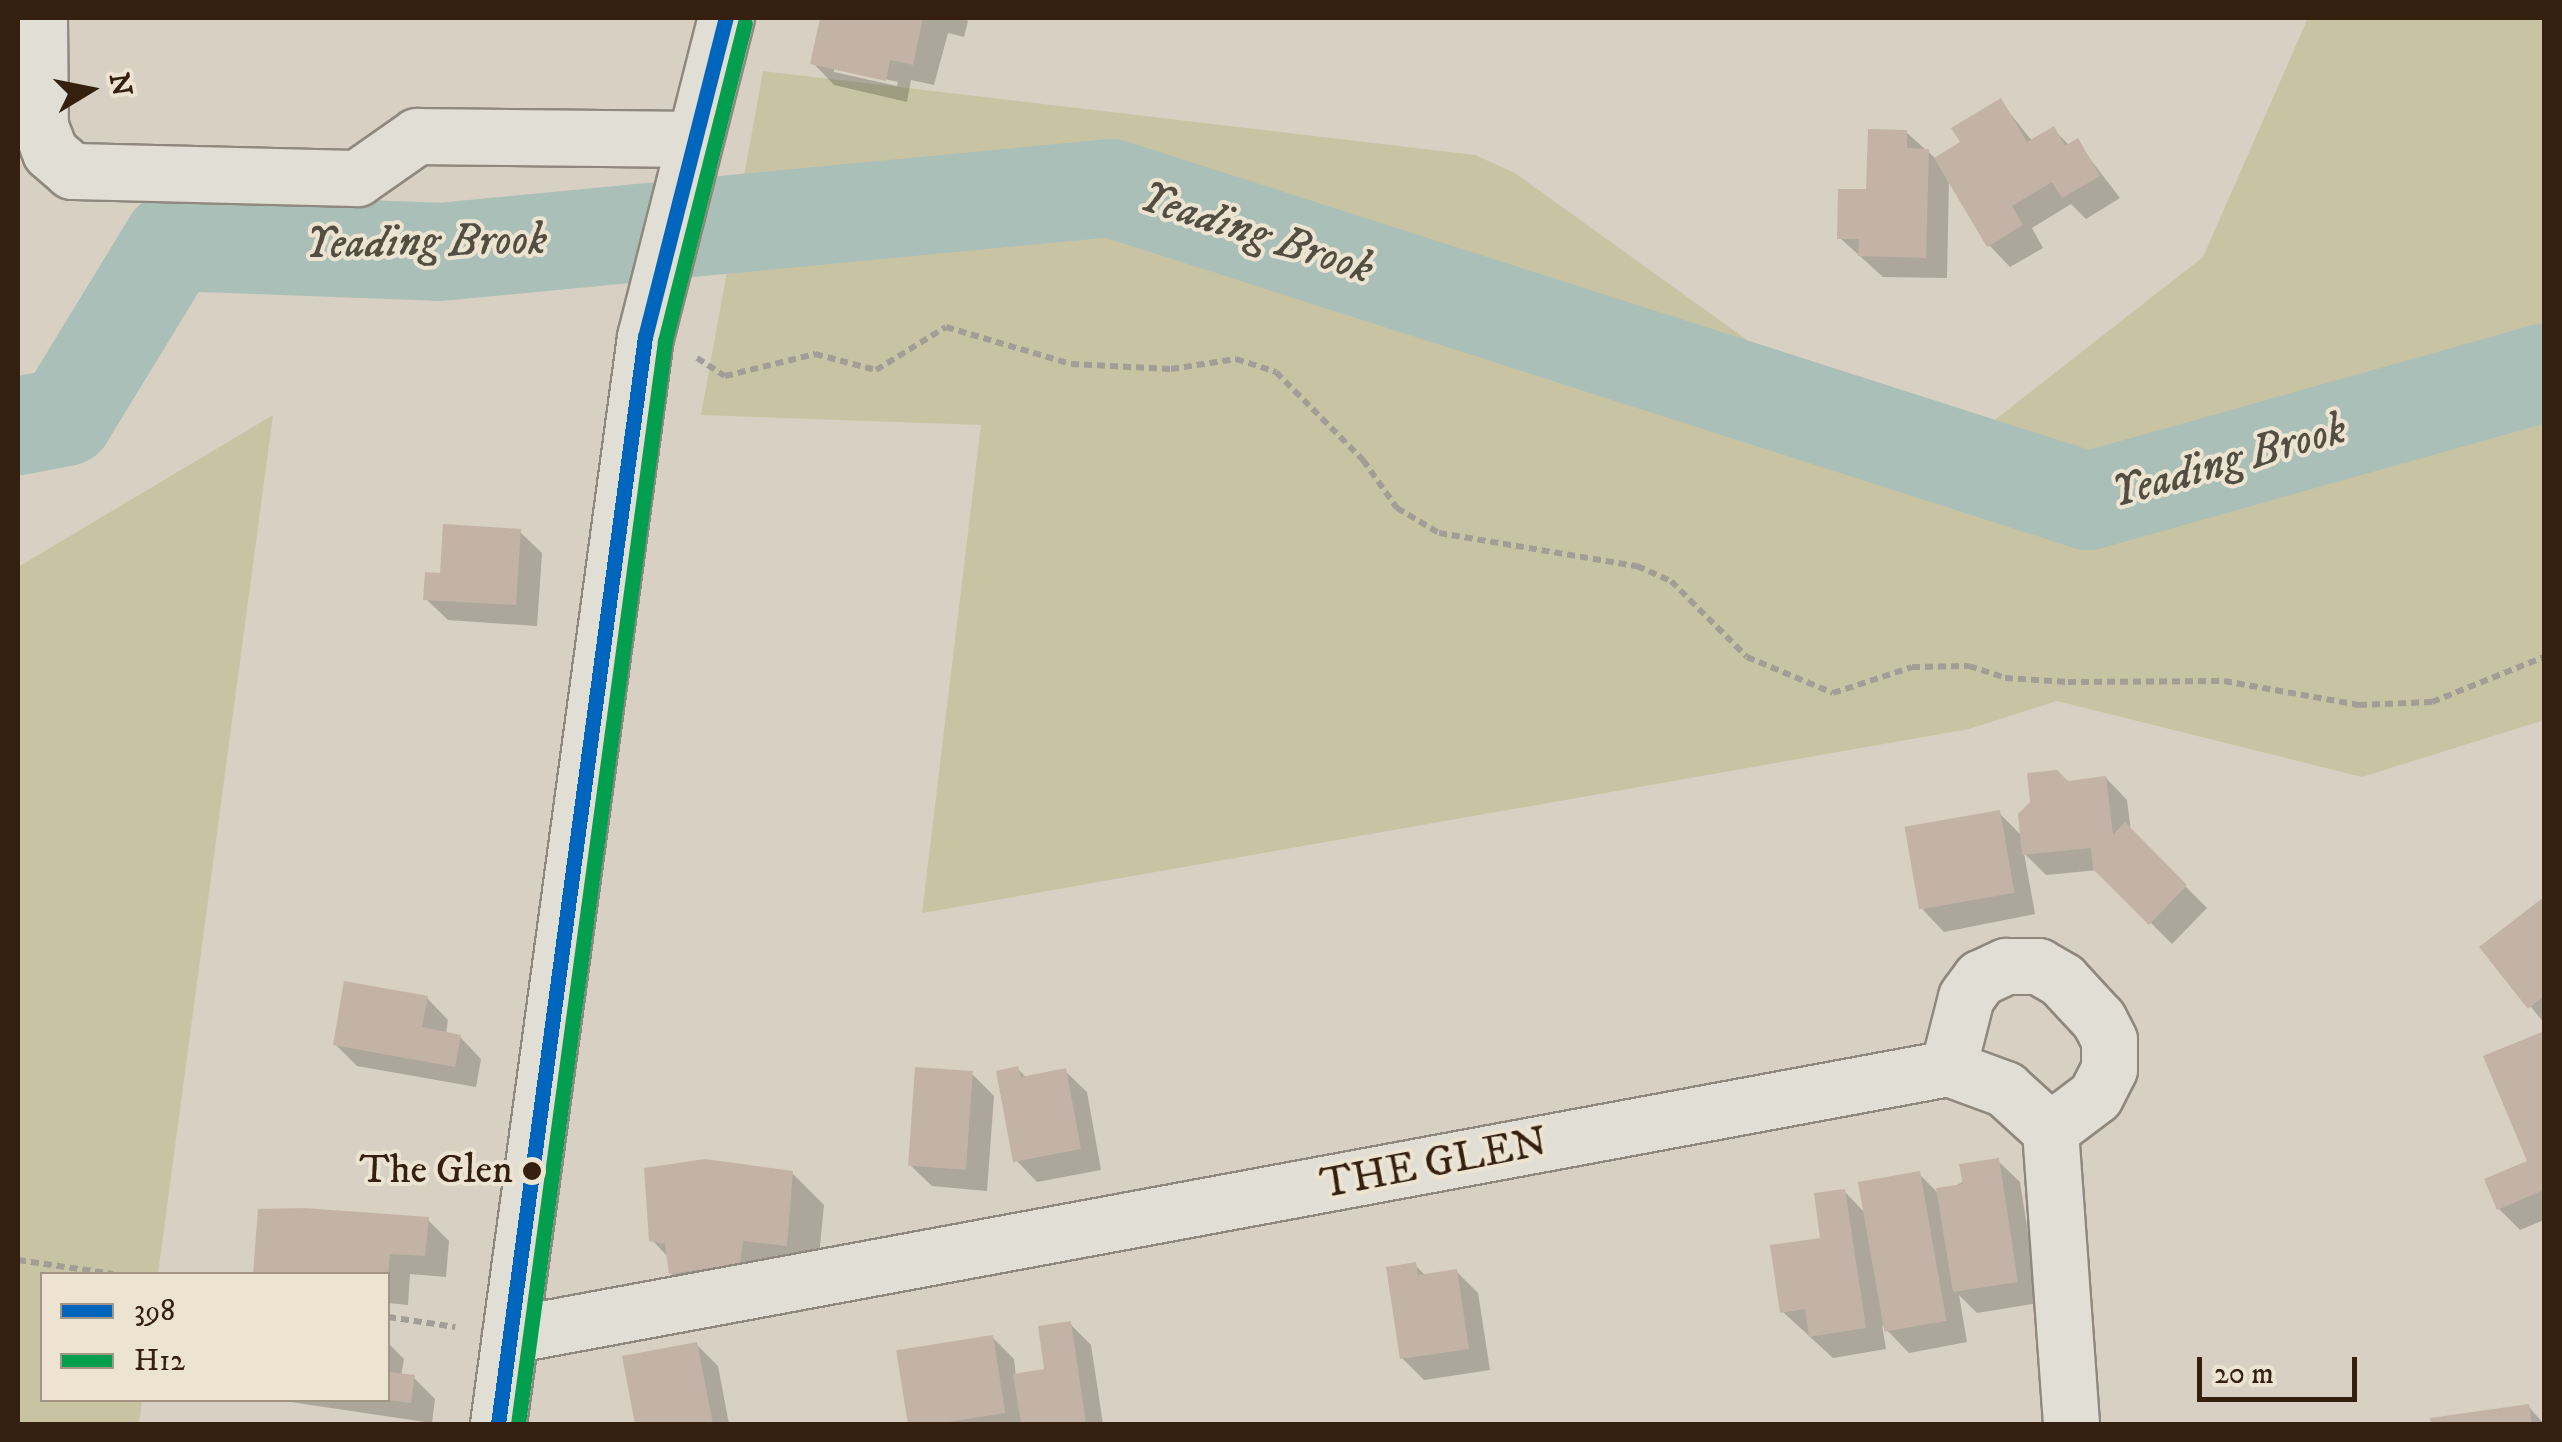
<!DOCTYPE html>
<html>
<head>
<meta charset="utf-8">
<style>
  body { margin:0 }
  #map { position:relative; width:2562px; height:1442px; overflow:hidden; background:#d8d0c2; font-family:"IM FELL DW Pica",serif }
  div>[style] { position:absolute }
  .green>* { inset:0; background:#c8c4a3 }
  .shadow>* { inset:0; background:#0003 }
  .river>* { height:98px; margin:-49px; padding:0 49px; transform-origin:49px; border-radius:49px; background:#a9bfb8 }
  .building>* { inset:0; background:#c3b3a7; transform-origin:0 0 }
  .path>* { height:6px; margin-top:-3px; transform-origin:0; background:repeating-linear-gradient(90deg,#a29d96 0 8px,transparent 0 13px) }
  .roads { filter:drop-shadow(2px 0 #8f887e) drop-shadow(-2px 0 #8f887e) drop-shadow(0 2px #8f887e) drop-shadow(0 -2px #8f887e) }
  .minor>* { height:55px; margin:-27.5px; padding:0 27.5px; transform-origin:27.5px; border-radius:27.5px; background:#e1ded6 }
  .bus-1>* { height:15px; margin:-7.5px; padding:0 7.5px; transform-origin:7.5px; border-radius:7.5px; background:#0065bd }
  .bus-2>* { height:15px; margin:-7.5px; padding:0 7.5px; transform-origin:7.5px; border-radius:7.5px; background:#039f4e }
  .dots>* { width:28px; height:28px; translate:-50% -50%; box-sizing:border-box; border:5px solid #ece3d1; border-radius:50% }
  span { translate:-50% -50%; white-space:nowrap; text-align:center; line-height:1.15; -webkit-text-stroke:8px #ece3d1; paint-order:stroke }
  .bus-label { font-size:40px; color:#352010 }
  .right { translate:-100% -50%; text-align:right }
  .street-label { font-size:42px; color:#352010 }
  .water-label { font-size:45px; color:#524e41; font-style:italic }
  .frame { position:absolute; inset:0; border:20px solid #352010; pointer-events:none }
  .legend { position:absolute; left:40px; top:1272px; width:350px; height:130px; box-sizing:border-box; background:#ece3d1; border:2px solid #a39584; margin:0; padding:12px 18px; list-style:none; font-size:30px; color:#352010 }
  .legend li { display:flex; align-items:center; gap:20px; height:50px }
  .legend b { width:50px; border:2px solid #a39584 }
  .north { position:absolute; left:40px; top:40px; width:100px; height:100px; -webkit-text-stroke:8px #ece3d1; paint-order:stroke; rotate:80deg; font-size:28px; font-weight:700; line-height:40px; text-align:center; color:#352010 }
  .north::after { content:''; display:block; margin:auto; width:35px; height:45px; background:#352010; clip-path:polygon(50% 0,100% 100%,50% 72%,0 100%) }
  .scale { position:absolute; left:2197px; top:1357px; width:160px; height:45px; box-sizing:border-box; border:5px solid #352010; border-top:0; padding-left:12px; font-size:30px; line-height:35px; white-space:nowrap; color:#352010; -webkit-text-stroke:8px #ece3d1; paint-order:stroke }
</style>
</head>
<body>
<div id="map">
  <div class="green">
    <div style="clip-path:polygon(2308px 18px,2544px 18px,2544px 720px,2362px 777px,2057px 701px,1969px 729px,922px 913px,981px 425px,701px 415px,763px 71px,1475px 155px,1515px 173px,1768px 355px,1987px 426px,2203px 257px)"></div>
    <div style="clip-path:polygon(273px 415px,158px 1274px,42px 1274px,42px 1400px,142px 1400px,139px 1424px,18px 1424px,18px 567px)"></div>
  </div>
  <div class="shadow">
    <div style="clip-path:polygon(evenodd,823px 18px,964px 18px,968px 21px,964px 37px,948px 33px,934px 85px,911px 80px,907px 102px,834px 85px,813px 63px,823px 18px,834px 67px,898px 82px,897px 86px,834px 72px,834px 67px)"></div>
    <div style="clip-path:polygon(2000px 101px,2033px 142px,2053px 129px,2070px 146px,2077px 142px,2120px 198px,2086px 219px,2071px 204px,2032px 228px,2043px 248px,2010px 267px,1989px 245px,1949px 179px,1947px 278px,1883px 277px,1840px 238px,1906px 132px,1936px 159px,1964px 143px)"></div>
    <div style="clip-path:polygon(520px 532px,542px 553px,537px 626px,448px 620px,426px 599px,442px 576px)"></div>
    <div style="clip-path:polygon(2106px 778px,2127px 800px,2131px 832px,2207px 908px,2172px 944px,2098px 870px,2046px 875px,2024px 853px,2035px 914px,1944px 932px,1923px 910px,1999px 813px,2023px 837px,2067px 783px)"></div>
    <div style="clip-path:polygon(2544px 900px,2544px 1023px,2483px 947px)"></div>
    <div style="clip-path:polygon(427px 998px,448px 1020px,446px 1034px,460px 1037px,481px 1059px,476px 1087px,357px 1066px,335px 1044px)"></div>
    <div style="clip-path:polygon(2541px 1035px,2544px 1220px,2520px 1230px,2499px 1209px,2530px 1162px)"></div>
    <div style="clip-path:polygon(1018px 1069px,1027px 1078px,1065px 1071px,1087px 1092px,1101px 1170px,1037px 1182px,1016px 1160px)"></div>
    <div style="clip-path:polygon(972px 1074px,994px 1096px,987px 1191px,932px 1186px,910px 1165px)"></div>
    <div style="clip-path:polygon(1998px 1161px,2020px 1182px,2039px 1303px,1977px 1313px,1959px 1295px,1967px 1342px,1909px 1353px,1882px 1325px,1886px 1349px,1833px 1358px,1783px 1312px,1844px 1191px,1866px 1214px,1919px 1174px,1940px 1195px)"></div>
    <div style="clip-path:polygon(792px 1173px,824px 1205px,817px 1277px,703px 1305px,671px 1273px,669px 1258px,652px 1240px)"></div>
    <div style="clip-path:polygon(428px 1220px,449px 1241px,446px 1277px,410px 1274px,408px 1305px,388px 1303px,388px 1274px,256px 1274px)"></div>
    <div style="clip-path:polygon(1415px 1265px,1426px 1276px,1456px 1271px,1478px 1293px,1490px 1370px,1424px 1380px,1402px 1358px)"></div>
    <div style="clip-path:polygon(1070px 1324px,1091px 1345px,1103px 1424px,911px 1424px,899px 1352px,992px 1337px,1014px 1359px,1016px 1376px,1047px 1371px)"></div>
    <div style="clip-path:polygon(388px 1343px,404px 1359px,401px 1376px,413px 1377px,435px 1399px,432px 1423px,277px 1400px,388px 1400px)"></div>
    <div style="clip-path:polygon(696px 1344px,718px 1366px,729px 1424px,638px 1424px,625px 1358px)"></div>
    <div style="clip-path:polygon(2528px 1406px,2544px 1424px,2433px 1424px,2432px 1420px)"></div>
  </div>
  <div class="river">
    <div style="left:18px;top:426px;width:48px;rotate:-10.8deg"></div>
    <div style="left:65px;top:417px;width:205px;rotate:-58.6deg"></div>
    <div style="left:172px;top:242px;width:267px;rotate:2.1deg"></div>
    <div style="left:439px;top:252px;width:675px;rotate:-5.44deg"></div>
    <div style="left:1111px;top:188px;width:1026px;rotate:17.76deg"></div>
    <div style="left:2088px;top:501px;width:474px;rotate:-15.7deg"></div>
  </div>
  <div class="building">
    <div style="clip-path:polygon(820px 18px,923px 18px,913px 65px,890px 60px,886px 81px,810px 64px)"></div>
    <div style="clip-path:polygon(2001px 98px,2027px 142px,2054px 126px,2065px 146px,2078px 138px,2100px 176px,2062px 198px,2052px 182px,2012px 206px,2023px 225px,1987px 247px,1934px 158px,1960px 142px,1951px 128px)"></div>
    <div style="clip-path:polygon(1868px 129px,1907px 130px,1907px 148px,1929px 149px,1926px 258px,1858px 256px,1859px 239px,1837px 239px,1838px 189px,1866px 189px)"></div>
    <div style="clip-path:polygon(443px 524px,521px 529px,516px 605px,423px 600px,425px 572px,440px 573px)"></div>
    <div style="clip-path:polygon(2057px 770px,2068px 781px,2106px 776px,2113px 835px,2125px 822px,2187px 885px,2149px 925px,2093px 869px,2091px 848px,2022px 855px,2018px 814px,2030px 802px,2027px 773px)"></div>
    <div style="left:2000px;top:810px;width:84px;height:97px;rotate:80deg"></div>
    <div style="clip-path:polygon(2544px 897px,2544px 996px,2528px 1009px,2479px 947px)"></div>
    <div style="clip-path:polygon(344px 981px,428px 996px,422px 1027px,461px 1035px,455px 1067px,333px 1045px)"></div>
    <div style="clip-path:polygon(2542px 1032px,2544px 1190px,2497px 1210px,2484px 1179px,2527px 1161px,2483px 1056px)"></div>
    <div style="clip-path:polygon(1018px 1066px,1021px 1077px,1066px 1068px,1081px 1149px,1013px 1162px,996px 1071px)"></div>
    <div style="left:915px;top:1067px;width:58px;height:99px;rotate:4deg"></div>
    <div style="clip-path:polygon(1999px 1158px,2018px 1282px,1953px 1292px,1936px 1188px,1963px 1184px,1959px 1164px)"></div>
    <div style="clip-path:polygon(705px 1159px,793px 1171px,787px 1246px,743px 1241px,740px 1264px,669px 1274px,665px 1244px,649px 1241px,644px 1168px)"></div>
    <div style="left:1920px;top:1171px;width:152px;height:63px;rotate:80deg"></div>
    <div style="clip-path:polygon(1845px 1189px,1866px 1328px,1809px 1337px,1805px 1309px,1780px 1313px,1770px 1245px,1820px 1238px,1814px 1193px)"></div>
    <div style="clip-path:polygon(304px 1208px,429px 1217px,425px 1256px,390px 1254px,388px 1274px,253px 1274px,258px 1209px)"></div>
    <div style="clip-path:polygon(1416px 1262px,1418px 1275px,1457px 1269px,1469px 1349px,1400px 1359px,1386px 1267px)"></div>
    <div style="clip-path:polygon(1071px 1321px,1086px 1424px,1021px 1424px,1013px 1374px,1044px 1369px,1038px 1326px)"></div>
    <div style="left:993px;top:1335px;width:79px;height:98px;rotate:81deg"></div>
    <div style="clip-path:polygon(697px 1342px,713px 1424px,635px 1424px,622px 1356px)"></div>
    <div style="clip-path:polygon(388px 1372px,415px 1375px,411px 1403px,388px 1400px)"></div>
    <div style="clip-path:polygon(2529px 1404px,2532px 1424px,2431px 1424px,2430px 1418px)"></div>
  </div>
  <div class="path">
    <div style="left:697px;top:358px;width:33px;rotate:33deg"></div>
    <div style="left:725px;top:376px;width:93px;rotate:-13.7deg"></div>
    <div style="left:815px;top:354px;width:63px;rotate:14.7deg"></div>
    <div style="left:876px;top:370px;width:82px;rotate:-31.6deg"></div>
    <div style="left:946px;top:327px;width:130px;rotate:16.5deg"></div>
    <div style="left:1071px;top:364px;width:100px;rotate:2.9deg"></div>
    <div style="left:1171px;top:369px;width:66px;rotate:-8.7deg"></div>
    <div style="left:1236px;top:359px;width:42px;rotate:18deg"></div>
    <div style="left:1276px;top:372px;width:124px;rotate:45.3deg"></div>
    <div style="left:1363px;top:460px;width:59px;rotate:54.7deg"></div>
    <div style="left:1397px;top:508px;width:49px;rotate:30.8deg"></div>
    <div style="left:1439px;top:533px;width:201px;rotate:9.5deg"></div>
    <div style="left:1637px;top:566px;width:37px;rotate:24deg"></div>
    <div style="left:1671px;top:581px;width:107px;rotate:45deg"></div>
    <div style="left:1747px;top:657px;width:93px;rotate:22.7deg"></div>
    <div style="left:1833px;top:693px;width:83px;rotate:-18.2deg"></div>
    <div style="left:1912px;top:667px;width:57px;rotate:-1deg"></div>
    <div style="left:1969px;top:666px;width:38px;rotate:18deg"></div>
    <div style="left:2005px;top:678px;width:63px;rotate:3.6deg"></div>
    <div style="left:2068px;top:682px;width:156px;rotate:-0.4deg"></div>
    <div style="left:2224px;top:681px;width:137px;rotate:10.1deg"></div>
    <div style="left:2359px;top:705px;width:73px;rotate:-2.4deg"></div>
    <div style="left:2432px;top:702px;width:121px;rotate:-21.9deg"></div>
    <div style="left:18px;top:1260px;width:96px;rotate:8.4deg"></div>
    <div style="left:388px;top:1317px;width:68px;rotate:8.5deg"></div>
  </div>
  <div class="roads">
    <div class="minor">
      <div style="left:39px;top:18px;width:108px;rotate:89.5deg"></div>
      <div style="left:40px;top:126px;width:28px;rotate:69deg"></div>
      <div style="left:50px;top:152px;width:29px;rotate:41deg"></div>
      <div style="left:72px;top:171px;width:285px;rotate:1.4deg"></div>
      <div style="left:357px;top:178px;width:73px;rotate:-35deg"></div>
      <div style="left:417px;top:136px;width:277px;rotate:0.6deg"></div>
      <div style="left:1948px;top:1068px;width:73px;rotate:-75.8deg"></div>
      <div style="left:1966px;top:997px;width:24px;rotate:-54deg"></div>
      <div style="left:1980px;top:978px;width:29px;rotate:-25deg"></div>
      <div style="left:2006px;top:966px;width:32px"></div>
      <div style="left:2038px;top:966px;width:28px;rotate:30deg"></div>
      <div style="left:2062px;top:980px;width:54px;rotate:47.2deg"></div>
      <div style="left:2099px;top:1020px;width:22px;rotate:63deg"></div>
      <div style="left:2109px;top:1040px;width:29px;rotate:90deg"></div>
      <div style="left:2109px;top:1069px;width:30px;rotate:117deg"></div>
      <div style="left:2095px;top:1096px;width:56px;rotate:142.9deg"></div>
      <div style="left:510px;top:1335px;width:1463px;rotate:-10.52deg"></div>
      <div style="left:1948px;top:1068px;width:61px;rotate:20.2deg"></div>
      <div style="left:2005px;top:1089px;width:61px;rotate:42.3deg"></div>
      <div style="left:2050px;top:1130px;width:295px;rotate:85.9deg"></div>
      <div style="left:498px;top:1424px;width:1097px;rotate:-82.3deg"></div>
      <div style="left:645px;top:337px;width:329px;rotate:-75.8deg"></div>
    </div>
  </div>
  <div class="bus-1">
    <div style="left:498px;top:1424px;width:1097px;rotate:-82.3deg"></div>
    <div style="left:645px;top:337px;width:329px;rotate:-75.8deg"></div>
  </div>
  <div class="bus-2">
    <div style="left:518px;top:1424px;width:1093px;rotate:-82.27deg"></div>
    <div style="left:665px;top:341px;width:328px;rotate:-75.9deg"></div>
  </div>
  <div class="dots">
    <div style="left:532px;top:1171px;background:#352010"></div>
  </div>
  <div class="bus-label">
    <span class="right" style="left:513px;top:1171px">The Glen</span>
  </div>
  <div class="street-label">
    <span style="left:1434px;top:1164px;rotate:-11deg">THE GLEN</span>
  </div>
  <div class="water-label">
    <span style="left:1256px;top:234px;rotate:18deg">Yeading Brook</span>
    <span style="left:426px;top:243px;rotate:-1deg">Yeading Brook</span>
    <span style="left:2229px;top:462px;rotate:-16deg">Yeading Brook</span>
  </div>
  <div class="frame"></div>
  <ul class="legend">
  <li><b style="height:12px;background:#0065bd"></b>398</li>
  <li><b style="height:12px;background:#039f4e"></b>H12</li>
  </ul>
  <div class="north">N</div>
  <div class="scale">20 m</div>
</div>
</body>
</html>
